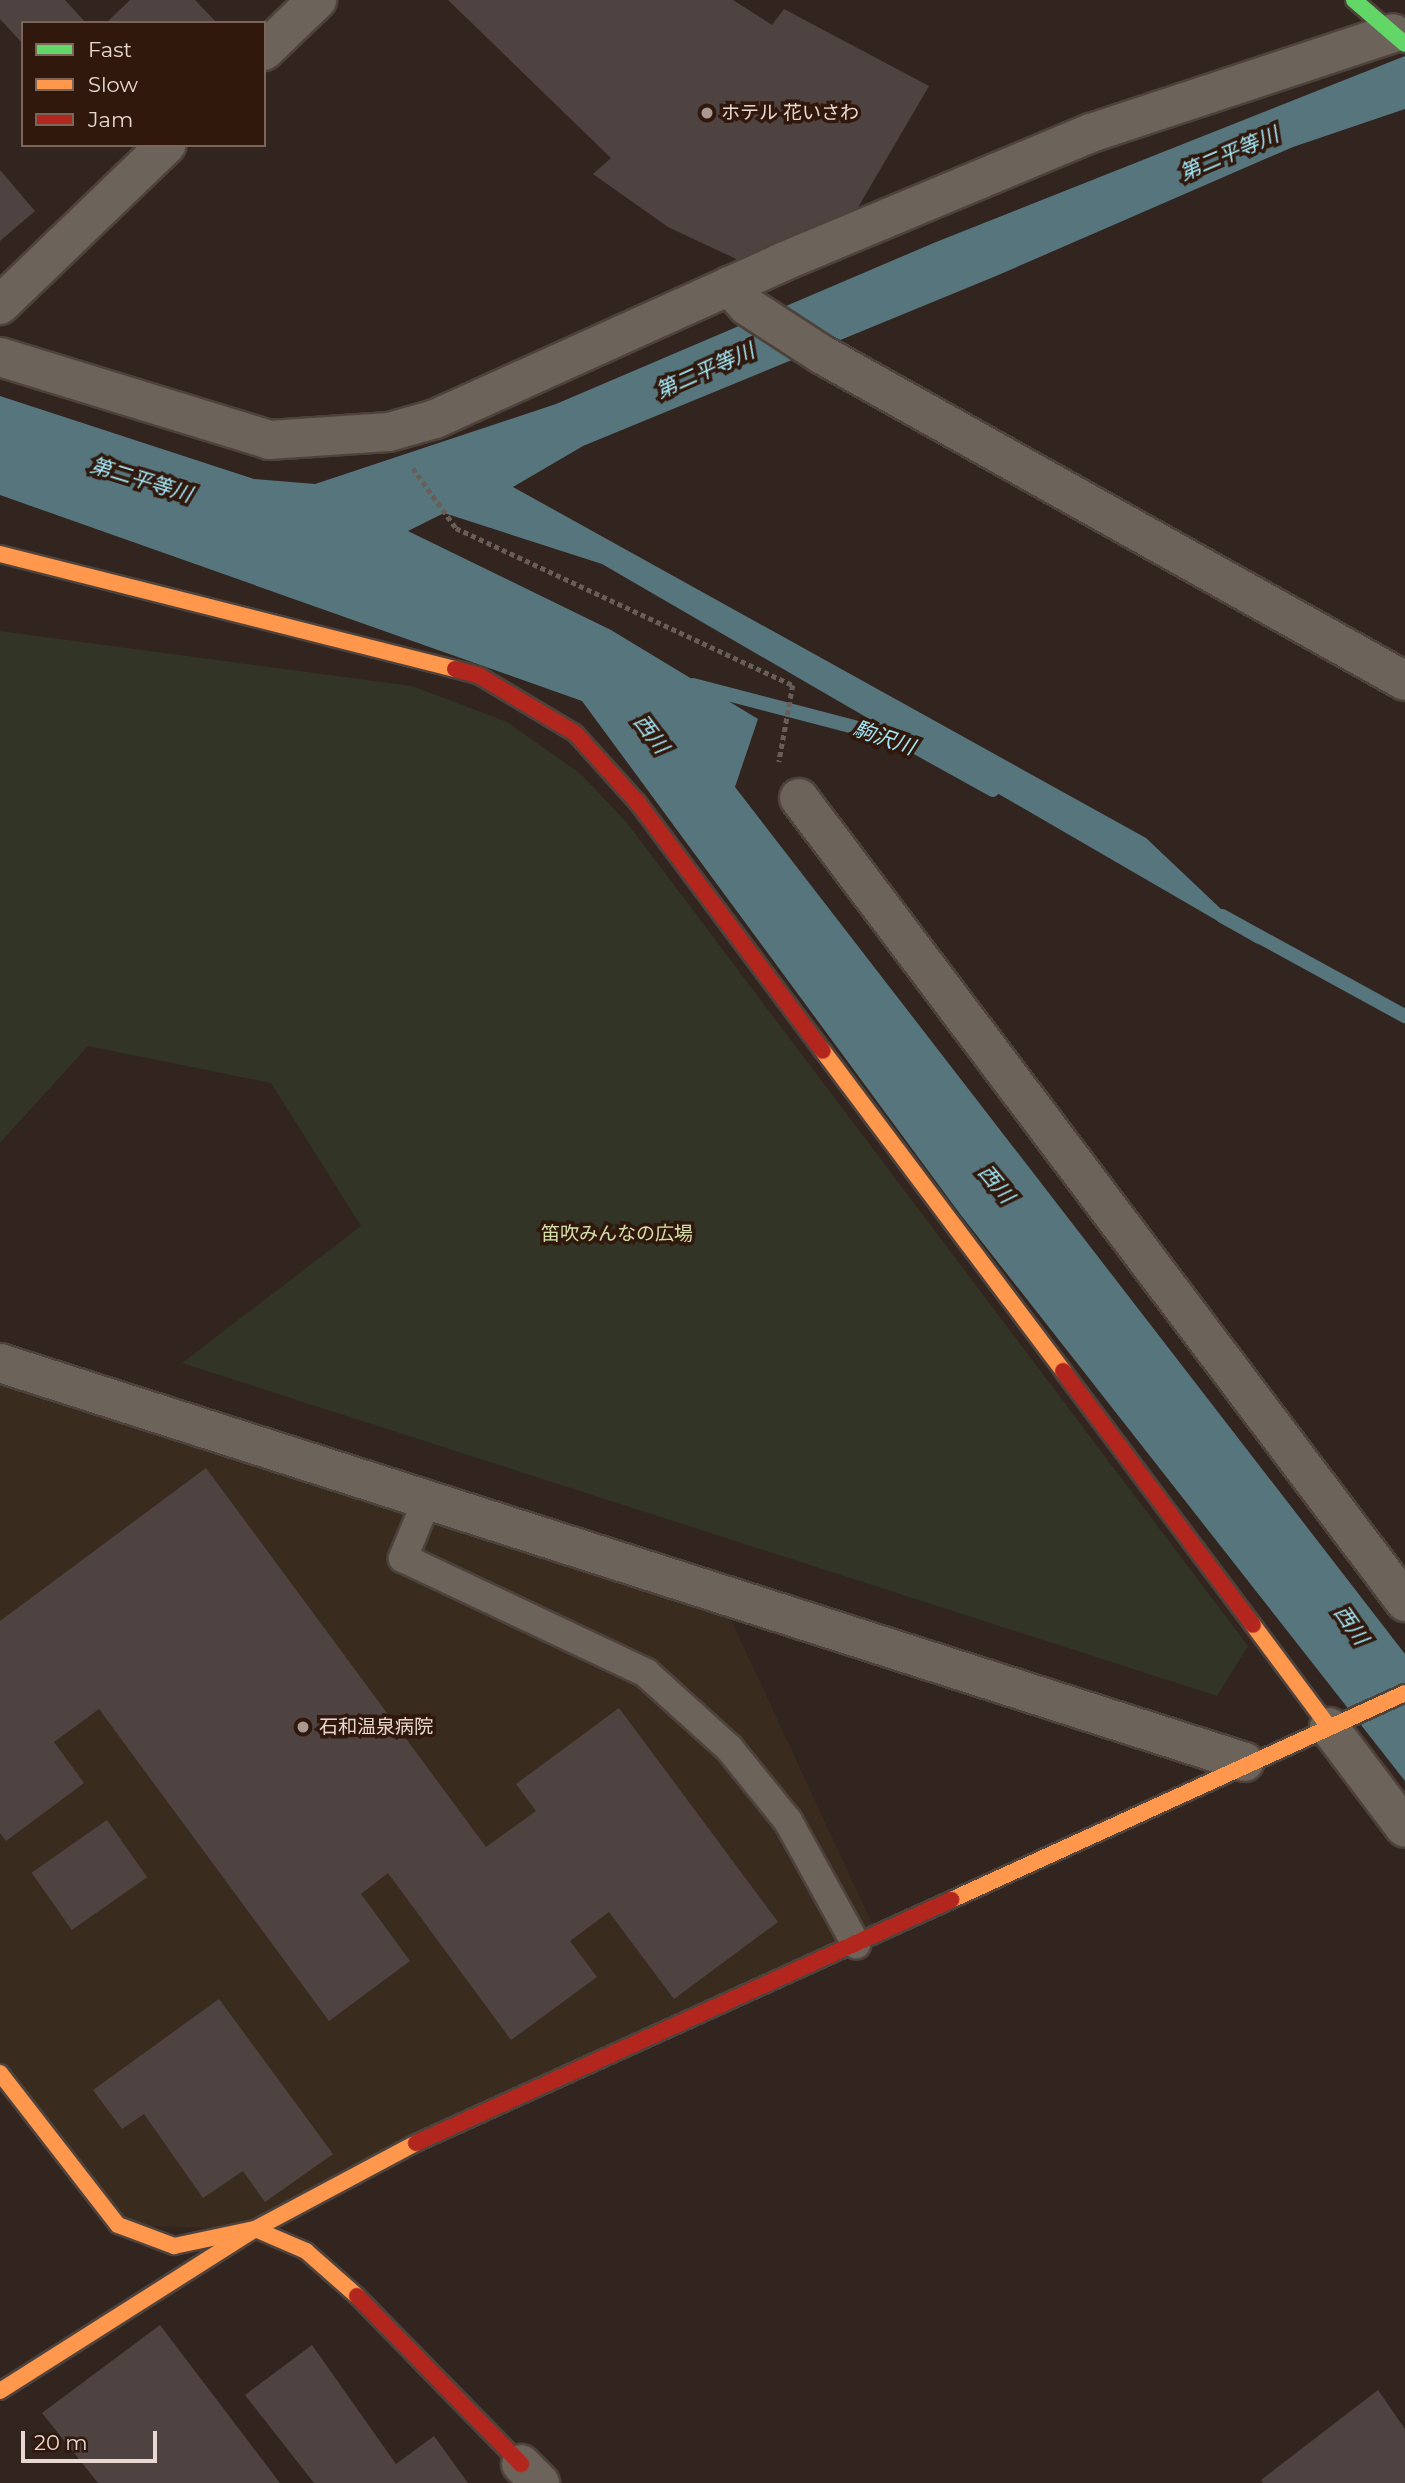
<!DOCTYPE html>
<html>
<head>
<meta charset="utf-8">
<style>
  body { margin:0 }
  #map { position:relative; width:1405px; height:2483px; overflow:hidden; background:#32241e; font-family:Montserrat,"Noto Sans JP",sans-serif }
  div>[style] { position:absolute }
  .medical>* { inset:0; background:#392c1f }
  .green>* { inset:0; background:#323425 }
  .water>* { inset:0; background:#56757c }
  .stream>* { height:14px; margin:-7px; padding:0 7px; transform-origin:7px; border-radius:7px; background:#56757c }
  .building>* { inset:0; background:#4f4342; transform-origin:0 0 }
  .path>* { height:4.5px; margin-top:-2.25px; transform-origin:0; background:repeating-linear-gradient(90deg,#675e57 0 5px,transparent 0 8.5px) }
  .roads { filter:drop-shadow(2px 0 #4e423c) drop-shadow(-2px 0 #4e423c) drop-shadow(0 2px #4e423c) drop-shadow(0 -2px #4e423c) }
  .lane>* { height:28px; margin:-14px; padding:0 14px; transform-origin:14px; border-radius:14px; background:#6c635a }
  .street>* { height:38px; margin:-19px; padding:0 19px; transform-origin:19px; border-radius:19px; background:#6c635a }
  .fast>* { height:16px; margin:-8px; padding:0 8px; transform-origin:8px; border-radius:8px; background:#63d668 }
  .slow>* { height:16px; margin:-8px; padding:0 8px; transform-origin:8px; border-radius:8px; background:#ff974d }
  .jam>* { height:16px; margin:-8px; padding:0 8px; transform-origin:8px; border-radius:8px; background:#b3261e }
  .dots>* { width:19px; height:19px; translate:-50% -50%; box-sizing:border-box; border:4px solid #30180d; border-radius:50% }
  span { translate:-50% -50%; white-space:nowrap; text-align:center; line-height:1.15; -webkit-text-stroke:7px #30180d; paint-order:stroke }
  .poi-label { font-size:19px; color:#e9d8d1 }
  .left { translate:0 -50%; text-align:left }
  .park-label { font-size:19px; color:#d5e0aa }
  .water-label { font-size:21px; color:#a2e7f7; font-style:italic }
  .legend { position:absolute; left:21px; top:21px; width:245px; height:126px; box-sizing:border-box; background:#30180d; border:2px solid #7a655b; margin:0; padding:9px 12px; list-style:none; font-size:21px; color:#e9d8d1 }
  .legend li { display:flex; align-items:center; gap:14px; height:35px }
  .legend b { width:35px; border:2px solid #7a655b }
  .scale { position:absolute; left:21px; top:2431px; width:136px; height:32px; box-sizing:border-box; border:4px solid #e9d8d1; border-top:0; padding-left:9px; font-size:21px; line-height:24px; white-space:nowrap; color:#e9d8d1; -webkit-text-stroke:5px #30180d; paint-order:stroke }
</style>
</head>
<body>
<div id="map">
  <div class="medical">
    <div style="clip-path:polygon(0 1363px,719px 1594px,877px 1934px,255px 2229px,118px 2225px,0 2073px)"></div>
  </div>
  <div class="green">
    <div style="clip-path:polygon(0 631px,412px 686px,507px 722px,581px 774px,628px 824px,1248px 1646px,1217px 1696px,182px 1363px,361px 1226px,271px 1083px,88px 1046px,0 1143px)"></div>
  </div>
  <div class="water">
    <div style="clip-path:polygon(1405px 56px,1405px 109px,1293px 147px,996px 276px,583px 446px,513px 487px,1146px 838px,1259px 945px,602px 564px,444px 513px,408px 531px,611px 630px,758px 719px,735px 787px,1405px 1654px,1405px 1781px,960px 1214px,582px 701px,0 495px,0 396px,254px 479px,315px 484px,556px 404px,936px 242px)"></div>
  </div>
  <div class="stream">
    <div style="left:693px;top:685px;width:215px;rotate:14.6deg"></div>
    <div style="left:901px;top:739px;width:105px;rotate:29deg"></div>
    <div style="left:1222px;top:916px;width:209px;rotate:28.7deg"></div>
  </div>
  <div class="building">
    <div style="clip-path:polygon(0 0,65px 0,86px 23px,23px 23px,23px 44px,0 19px)"></div>
    <div style="clip-path:polygon(130px 0,195px 0,217px 23px,106px 23px)"></div>
    <div style="clip-path:polygon(448px 0,733px 0,772px 25px,784px 9px,929px 86px,853px 216px,749px 265px,668px 227px,593px 174px,611px 158px)"></div>
    <div style="clip-path:polygon(0 170px,35px 211px,0 241px)"></div>
    <div style="clip-path:polygon(206px 1468px,486px 1847px,536px 1811px,516px 1784px,619px 1708px,778px 1922px,674px 1999px,609px 1912px,570px 1941px,597px 1977px,511px 2040px,388px 1873px,361px 1894px,410px 1961px,329px 2021px,99px 1709px,54px 1742px,84px 1783px,6px 1841px,0 1833px,0 1621px)"></div>
    <div style="left:107px;top:1820px;width:70px;height:92px;rotate:55deg"></div>
    <div style="clip-path:polygon(219px 1999px,333px 2154px,265px 2202px,243px 2171px,203px 2198px,144px 2114px,122px 2129px,93px 2090px)"></div>
    <div style="clip-path:polygon(160px 2325px,280px 2483px,98px 2483px,42px 2413px)"></div>
    <div style="clip-path:polygon(312px 2345px,396px 2464px,434px 2436px,468px 2483px,314px 2483px,245px 2395px)"></div>
    <div style="clip-path:polygon(1378px 2390px,1405px 2429px,1405px 2483px,1263px 2483px,1261px 2480px)"></div>
  </div>
  <div class="path">
    <div style="left:413px;top:468px;width:74px;rotate:54.4deg"></div>
    <div style="left:456px;top:528px;width:372px;rotate:25deg"></div>
    <div style="left:793px;top:685px;width:78px;rotate:100.3deg"></div>
  </div>
  <div class="roads">
    <div class="lane">
      <div style="left:427px;top:1500px;width:63px;rotate:112.5deg"></div>
      <div style="left:403px;top:1558px;width:269px;rotate:25.3deg"></div>
      <div style="left:646px;top:1673px;width:112px;rotate:42.1deg"></div>
      <div style="left:729px;top:1748px;width:94px;rotate:51.1deg"></div>
      <div style="left:788px;top:1821px;width:141px;rotate:61.1deg"></div>
    </div>
    <div class="street">
      <div style="left:264px;top:51px;width:74px;rotate:-43.9deg"></div>
      <div style="left:729px;top:286px;width:27px;rotate:48deg"></div>
      <div style="left:747px;top:306px;width:88px;rotate:33deg"></div>
      <div style="left:821px;top:354px;width:669px;rotate:29.25deg"></div>
      <div style="left:0;top:305px;width:231px;rotate:-43.9deg"></div>
      <div style="left:0;top:357px;width:282px;rotate:17.1deg"></div>
      <div style="left:269px;top:440px;width:120px;rotate:-3.8deg"></div>
      <div style="left:389px;top:432px;width:48px;rotate:-15.8deg"></div>
      <div style="left:435px;top:419px;width:379px;rotate:-24.3deg"></div>
      <div style="left:780px;top:263px;width:337px;rotate:-22.7deg"></div>
      <div style="left:1091px;top:133px;width:318px;rotate:-18.3deg"></div>
      <div style="left:799px;top:798px;width:1007px;rotate:52.99deg"></div>
      <div style="left:0;top:1363px;width:1307px;rotate:17.77deg"></div>
      <div style="left:1329px;top:1727px;width:126px;rotate:53deg"></div>
      <div style="left:521px;top:2464px;width:27px;rotate:45deg"></div>
    </div>
    <div class="fast">
      <div style="left:1354px;top:0;width:67px;rotate:40.8deg"></div>
    </div>
    <div class="slow">
      <div style="left:0;top:554px;width:469px;rotate:14.2deg"></div>
      <div style="left:823px;top:1051px;width:400px;rotate:53.1deg"></div>
      <div style="left:1253px;top:1625px;width:127px;rotate:53.3deg"></div>
      <div style="left:951px;top:1900px;width:499px;rotate:-24.5deg"></div>
      <div style="left:0;top:2073px;width:192px;rotate:52.2deg"></div>
      <div style="left:118px;top:2225px;width:60px;rotate:20.6deg"></div>
      <div style="left:174px;top:2246px;width:83px;rotate:-11.9deg"></div>
      <div style="left:255px;top:2229px;width:56px;rotate:23.3deg"></div>
      <div style="left:306px;top:2251px;width:68px;rotate:41.4deg"></div>
      <div style="left:0;top:2391px;width:302px;rotate:-32.4deg"></div>
      <div style="left:255px;top:2229px;width:183px;rotate:-28.1deg"></div>
    </div>
    <div class="jam">
      <div style="left:455px;top:669px;width:24px;rotate:15deg"></div>
      <div style="left:478px;top:675px;width:113px;rotate:30.9deg"></div>
      <div style="left:575px;top:733px;width:94px;rotate:48deg"></div>
      <div style="left:638px;top:803px;width:309px;rotate:53.3deg"></div>
      <div style="left:1063px;top:1371px;width:317px;rotate:53.2deg"></div>
      <div style="left:416px;top:2143px;width:588px;rotate:-24.43deg"></div>
      <div style="left:357px;top:2296px;width:235px;rotate:45.7deg"></div>
    </div>
  </div>
  <div class="dots">
    <div style="left:707px;top:113px;background:#a99992"></div>
    <div style="left:303px;top:1727px;background:#a99992"></div>
  </div>
  <div class="poi-label">
    <span class="left" style="left:721px;top:113px">ホテル 花いさわ</span>
    <span class="left" style="left:319px;top:1727px">石和温泉病院</span>
  </div>
  <div class="park-label">
    <span style="left:617px;top:1234px">笛吹みんなの広場</span>
  </div>
  <div class="water-label">
    <span style="left:1229px;top:154px;rotate:-23deg">第二平等川</span>
    <span style="left:705px;top:371px;rotate:-24deg">第二平等川</span>
    <span style="left:141px;top:480px;rotate:17deg">第二平等川</span>
    <span style="left:651px;top:734px;rotate:53deg">西川</span>
    <span style="left:884px;top:738px;rotate:19deg">駒沢川</span>
    <span style="left:996px;top:1184px;rotate:50deg">西川</span>
    <span style="left:1351px;top:1625px;rotate:55deg">西川</span>
  </div>
  <ul class="legend">
  <li><b style="height:9px;background:#63d668"></b>Fast</li>
  <li><b style="height:9px;background:#ff974d"></b>Slow</li>
  <li><b style="height:9px;background:#b3261e"></b>Jam</li>
  </ul>
  <div class="scale">20 m</div>
</div>
</body>
</html>
